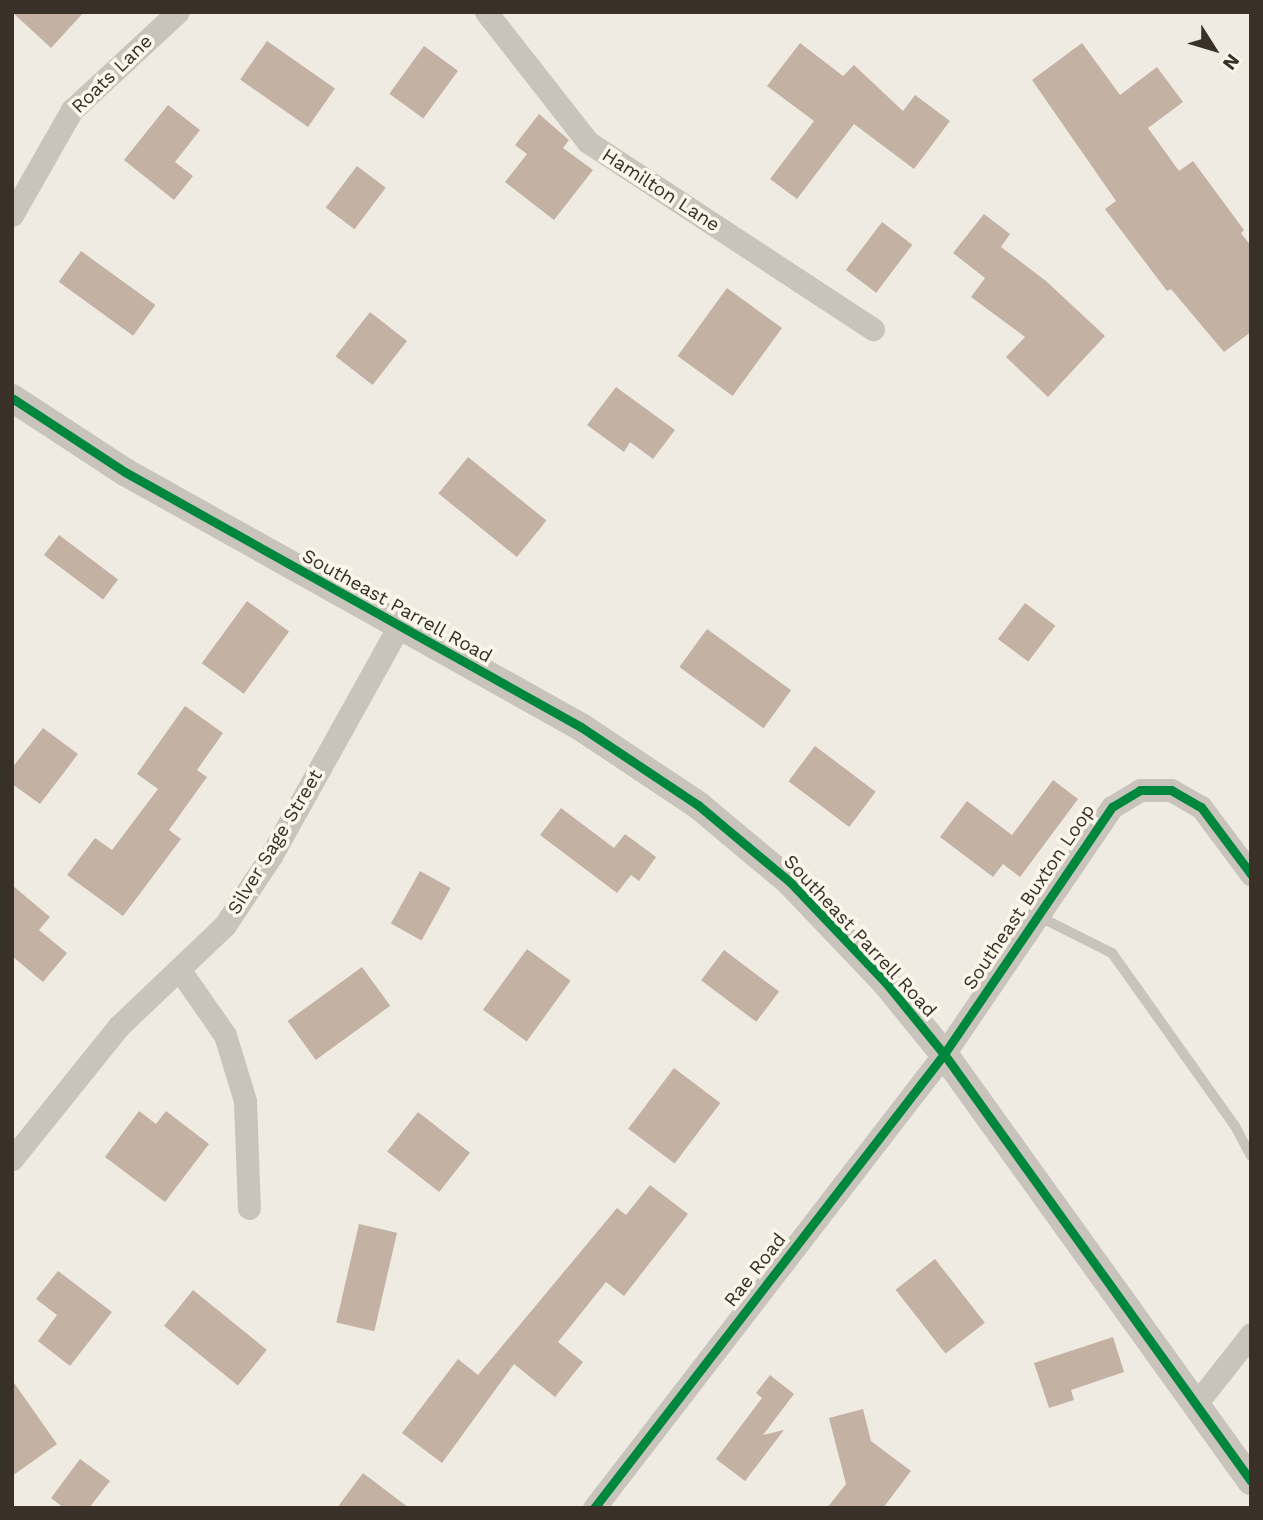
<!DOCTYPE html>
<html>
<head>
<meta charset="utf-8">
<style>
  body { margin:0 }
  #map { position:relative; width:1263px; height:1520px; overflow:hidden; background:#efebe2; font-family:"Work Sans",sans-serif }
  div>[style] { position:absolute }
  .building>* { inset:0; background:#c3b2a3; transform-origin:0 0 }
  .service>* { height:10px; margin:-5px; padding:0 5px; transform-origin:5px; border-radius:5px; background:#c8c3bb }
  .minor>* { height:23px; margin:-11.5px; padding:0 11.5px; transform-origin:11.5px; border-radius:11.5px; background:#c8c3bb }
  .tertiary>* { height:28px; margin:-14px; padding:0 14px; transform-origin:14px; border-radius:14px; background:#c8c3bb }
  .cycleway>* { height:9px; margin:-4.5px; padding:0 4.5px; transform-origin:4.5px; border-radius:4.5px; background:#00873e }
  span { translate:-50% -50%; white-space:nowrap; text-align:center; line-height:1.15; -webkit-text-stroke:7px #fbf6ea; paint-order:stroke }
  .street-label { font-size:19px; color:#393128 }
  .frame { position:absolute; inset:0; border:14px solid #393128; pointer-events:none }
  .north { position:absolute; left:1179px; top:14px; width:70px; height:70px; -webkit-text-stroke:5px #fbf6ea; paint-order:stroke; rotate:127deg; font-size:19px; font-weight:700; line-height:28px; text-align:center; color:#393128 }
  .north::after { content:''; display:block; margin:auto; width:24px; height:32px; background:#393128; clip-path:polygon(50% 0,100% 100%,50% 72%,0 100%) }
</style>
</head>
<body>
<div id="map">
  <div class="building">
    <div style="clip-path:polygon(12px 12px,84px 12px,51px 48px)"></div>
    <div style="left:267px;top:41px;width:83px;height:47px;rotate:35deg"></div>
    <div style="clip-path:polygon(800px 43px,843px 76px,854px 65px,903px 111px,915px 95px,950px 121px,914px 169px,854px 124px,797px 199px,770px 179px,814px 121px,767px 86px)"></div>
    <div style="clip-path:polygon(1082px 43px,1120px 95px,1157px 67px,1183px 102px,1148px 128px,1179px 171px,1193px 161px,1244px 230px,1241px 233px,1251px 246px,1251px 332px,1224px 352px,1171px 289px,1167px 291px,1105px 209px,1116px 201px,1032px 80px)"></div>
    <div style="left:424px;top:46px;width:42px;height:59px;rotate:36deg"></div>
    <div style="clip-path:polygon(168px 105px,200px 130px,175px 162px,193px 176px,174px 200px,124px 160px)"></div>
    <div style="clip-path:polygon(539px 114px,569px 140px,563px 148px,593px 170px,554px 220px,505px 182px,527px 154px,515px 145px)"></div>
    <div style="left:357px;top:166px;width:36px;height:52px;rotate:37deg"></div>
    <div style="clip-path:polygon(984px 214px,1010px 234px,1001px 247px,1046px 281px,1105px 336px,1048px 397px,1006px 357px,1025px 337px,971px 297px,985px 278px,953px 253px)"></div>
    <div style="left:882px;top:222px;width:38px;height:60px;rotate:37deg"></div>
    <div style="left:81px;top:251px;width:92px;height:38px;rotate:36deg"></div>
    <div style="left:727px;top:288px;width:68px;height:84px;rotate:36deg"></div>
    <div style="left:370px;top:312px;width:47px;height:56px;rotate:38deg"></div>
    <div style="clip-path:polygon(616px 387px,675px 430px,653px 459px,630px 442px,624px 452px,587px 425px)"></div>
    <div style="left:468px;top:457px;width:101px;height:47px;rotate:39deg"></div>
    <div style="left:59px;top:535px;width:74px;height:25px;rotate:37deg"></div>
    <div style="left:247px;top:601px;width:52px;height:77px;rotate:36deg"></div>
    <div style="left:1025px;top:603px;width:38px;height:45px;rotate:37deg"></div>
    <div style="left:707px;top:629px;width:104px;height:47px;rotate:36deg"></div>
    <div style="clip-path:polygon(185px 706px,223px 733px,197px 770px,207px 777px,169px 830px,181px 839px,123px 916px,67px 875px,95px 838px,112px 850px,158px 789px,137px 774px)"></div>
    <div style="clip-path:polygon(43px 728px,78px 754px,40px 804px,12px 784px,12px 768px)"></div>
    <div style="left:815px;top:746px;width:76px;height:44px;rotate:37deg"></div>
    <div style="clip-path:polygon(1053px 780px,1078px 799px,1020px 877px,1003px 864px,993px 877px,940px 837px,967px 801px,1012px 835px)"></div>
    <div style="clip-path:polygon(561px 808px,614px 848px,625px 834px,656px 857px,639px 881px,631px 875px,617px 893px,540px 835px)"></div>
    <div style="left:420px;top:871px;width:35px;height:60px;rotate:29deg"></div>
    <div style="clip-path:polygon(12px 885px,50px 917px,39px 930px,67px 953px,43px 982px,12px 956px)"></div>
    <div style="left:527px;top:949px;width:54px;height:75px;rotate:36deg"></div>
    <div style="left:724px;top:950px;width:69px;height:38px;rotate:37deg"></div>
    <div style="left:362px;top:967px;width:48px;height:92px;rotate:54deg"></div>
    <div style="left:674px;top:1068px;width:58px;height:76px;rotate:37deg"></div>
    <div style="clip-path:polygon(139px 1111px,156px 1124px,166px 1111px,209px 1144px,165px 1202px,105px 1157px)"></div>
    <div style="left:418px;top:1112px;width:66px;height:50px;rotate:38deg"></div>
    <div style="clip-path:polygon(650px 1185px,688px 1214px,624px 1296px,606px 1282px,558px 1342px,583px 1362px,555px 1397px,514px 1364px,442px 1463px,402px 1433px,458px 1359px,478px 1375px,617px 1208px,626px 1215px)"></div>
    <div style="left:359px;top:1224px;width:39px;height:101px;rotate:13deg"></div>
    <div style="left:935px;top:1259px;width:81px;height:50px;rotate:52deg"></div>
    <div style="clip-path:polygon(58px 1271px,112px 1312px,70px 1366px,38px 1341px,57px 1315px,36px 1299px)"></div>
    <div style="left:193px;top:1290px;width:95px;height:46px;rotate:39deg"></div>
    <div style="clip-path:polygon(1113px 1337px,1124px 1372px,1071px 1390px,1074px 1400px,1049px 1408px,1034px 1363px)"></div>
    <div style="clip-path:polygon(770px 1375px,794px 1394px,763px 1435px,784px 1430px,745px 1481px,716px 1459px,762px 1398px,756px 1393px)"></div>
    <div style="clip-path:polygon(12px 1380px,57px 1444px,12px 1476px)"></div>
    <div style="clip-path:polygon(863px 1409px,871px 1441px,911px 1471px,883px 1508px,827px 1508px,846px 1484px,829px 1418px)"></div>
    <div style="clip-path:polygon(80px 1459px,110px 1481px,89px 1508px,64px 1508px,51px 1498px)"></div>
    <div style="clip-path:polygon(363px 1473px,409px 1508px,337px 1508px)"></div>
  </div>
  <div class="service">
    <div style="left:1038px;top:916px;width:83px;rotate:26.6deg"></div>
    <div style="left:1112px;top:953px;width:212px;rotate:54.6deg"></div>
    <div style="left:1235px;top:1126px;width:34px;rotate:62deg"></div>
  </div>
  <div class="minor">
    <div style="left:486px;top:12px;width:165px;rotate:51.9deg"></div>
    <div style="left:588px;top:142px;width:341px;rotate:33.3deg"></div>
    <div style="left:12px;top:215px;width:121px;rotate:-60.3deg"></div>
    <div style="left:72px;top:110px;width:144px;rotate:-42.8deg"></div>
    <div style="left:181px;top:972px;width:77px;rotate:55.1deg"></div>
    <div style="left:225px;top:1035px;width:69px;rotate:73.1deg"></div>
    <div style="left:245px;top:1101px;width:107px;rotate:87.9deg"></div>
    <div style="left:12px;top:1159px;width:171px;rotate:-51.2deg"></div>
    <div style="left:119px;top:1026px;width:146px;rotate:-43.6deg"></div>
    <div style="left:225px;top:925px;width:83px;rotate:-56.3deg"></div>
    <div style="left:271px;top:856px;width:261px;rotate:-60.9deg"></div>
    <div style="left:1196px;top:1404px;width:89px;rotate:-51.8deg"></div>
    <div style="left:594px;top:1508px;width:573px;rotate:-52.37deg"></div>
    <div style="left:944px;top:1054px;width:299px;rotate:-55.8deg"></div>
    <div style="left:1112px;top:807px;width:33px;rotate:-31deg"></div>
    <div style="left:1140px;top:790px;width:31px"></div>
    <div style="left:1171px;top:790px;width:34px;rotate:30deg"></div>
    <div style="left:1201px;top:807px;width:84px;rotate:53.3deg"></div>
  </div>
  <div class="tertiary">
    <div style="left:12px;top:398px;width:135px;rotate:33.2deg"></div>
    <div style="left:125px;top:472px;width:522px;rotate:29.21deg"></div>
    <div style="left:581px;top:727px;width:141px;rotate:33.7deg"></div>
    <div style="left:698px;top:805px;width:119px;rotate:39.9deg"></div>
    <div style="left:789px;top:881px;width:141px;rotate:46.4deg"></div>
    <div style="left:886px;top:983px;width:92px;rotate:50.8deg"></div>
    <div style="left:944px;top:1054px;width:526px;rotate:54.29deg"></div>
  </div>
  <div class="cycleway">
    <div style="left:12px;top:398px;width:135px;rotate:33.2deg"></div>
    <div style="left:125px;top:472px;width:522px;rotate:29.21deg"></div>
    <div style="left:581px;top:727px;width:141px;rotate:33.7deg"></div>
    <div style="left:698px;top:805px;width:119px;rotate:39.9deg"></div>
    <div style="left:789px;top:881px;width:141px;rotate:46.4deg"></div>
    <div style="left:886px;top:983px;width:92px;rotate:50.8deg"></div>
    <div style="left:944px;top:1054px;width:526px;rotate:54.29deg"></div>
    <div style="left:594px;top:1508px;width:573px;rotate:-52.37deg"></div>
    <div style="left:944px;top:1054px;width:299px;rotate:-55.8deg"></div>
    <div style="left:1112px;top:807px;width:33px;rotate:-31deg"></div>
    <div style="left:1140px;top:790px;width:31px"></div>
    <div style="left:1171px;top:790px;width:34px;rotate:30deg"></div>
    <div style="left:1201px;top:807px;width:84px;rotate:53.3deg"></div>
  </div>
  <div class="street-label">
    <span style="left:112px;top:74px;rotate:-44deg">Roats Lane</span>
    <span style="left:661px;top:190px;rotate:33deg">Hamilton Lane</span>
    <span style="left:397px;top:606px;rotate:29deg">Southeast Parrell Road</span>
    <span style="left:275px;top:842px;rotate:-59deg">Silver Sage Street</span>
    <span style="left:1029px;top:897px;rotate:-56deg">Southeast Buxton Loop</span>
    <span style="left:860px;top:936px;rotate:47deg">Southeast Parrell Road</span>
    <span style="left:755px;top:1270px;rotate:-52deg">Rae Road</span>
  </div>
  <div class="frame"></div>
  <div class="north">N</div>
</div>
</body>
</html>
